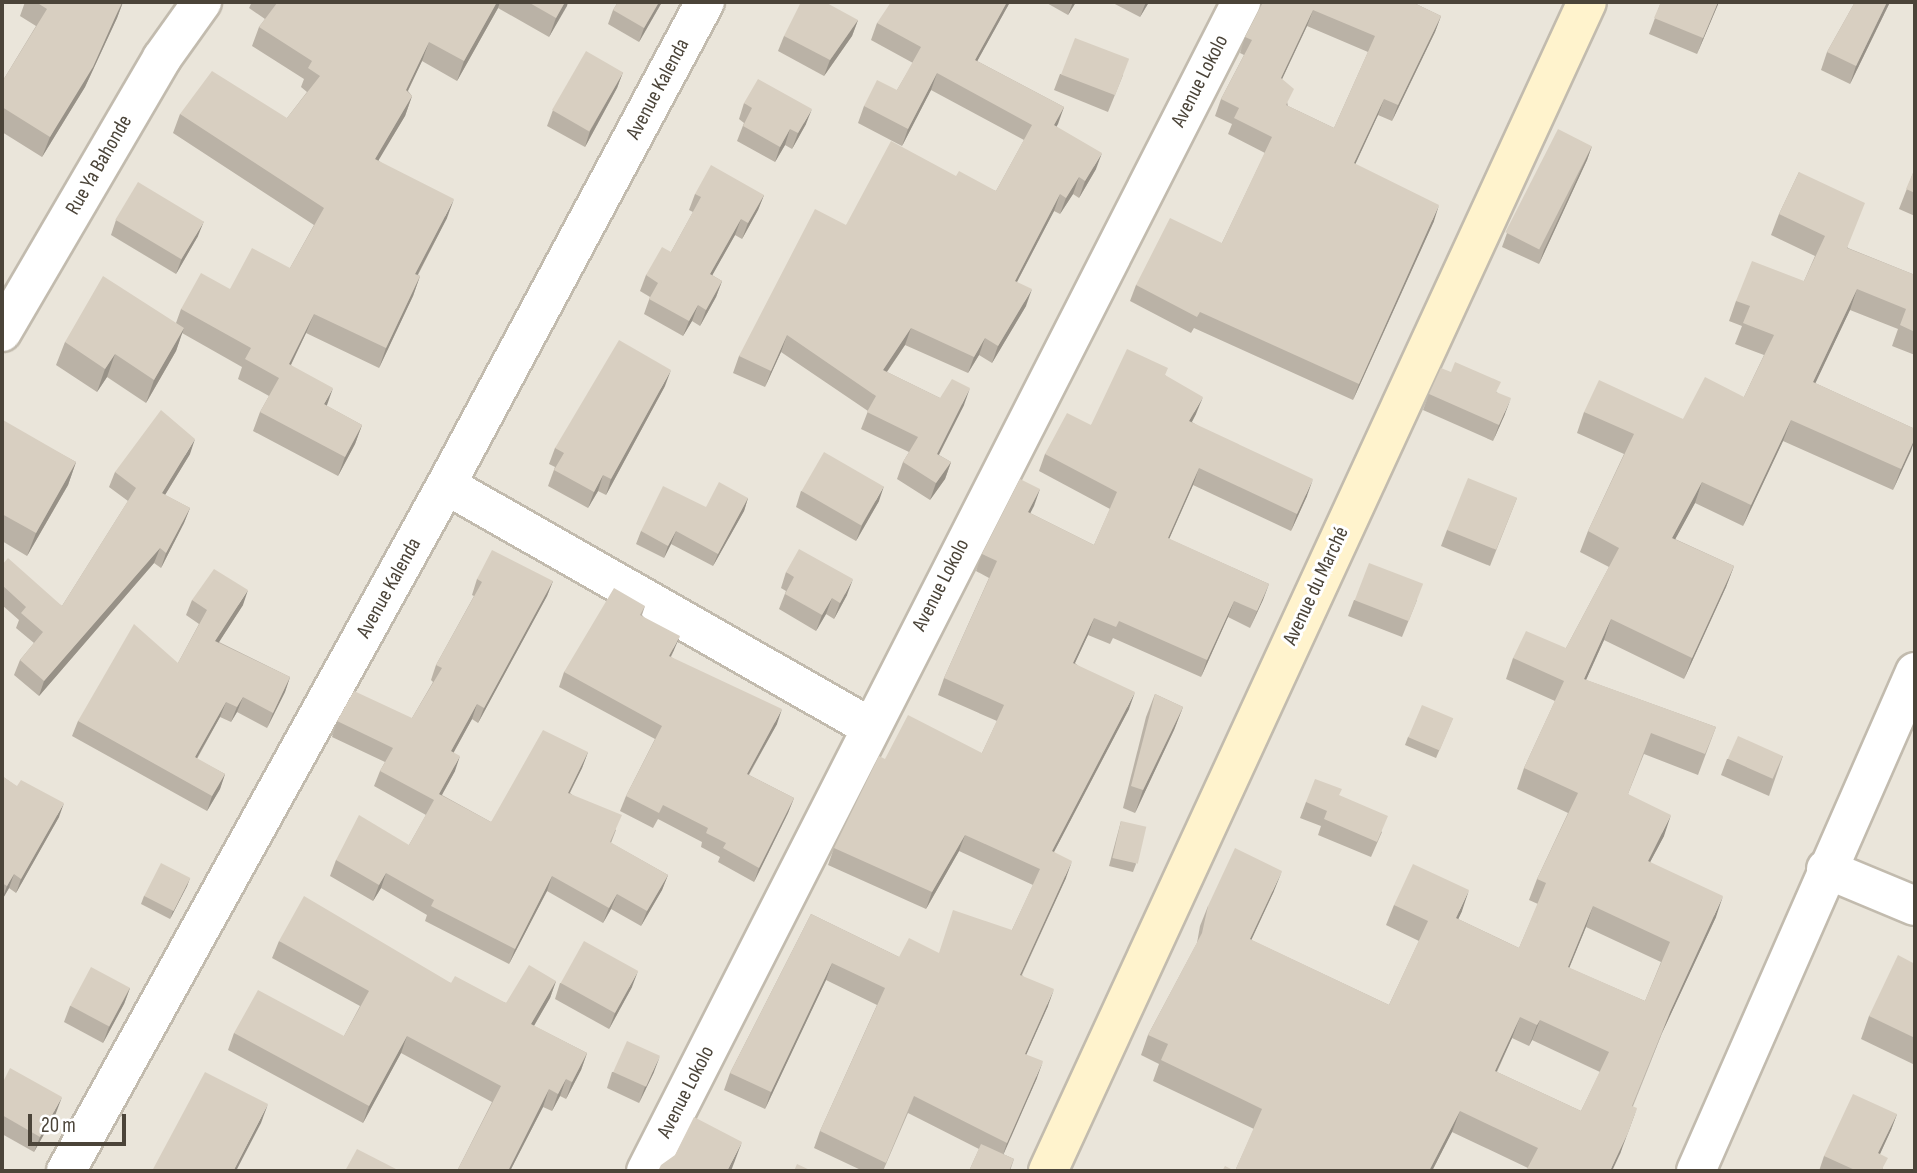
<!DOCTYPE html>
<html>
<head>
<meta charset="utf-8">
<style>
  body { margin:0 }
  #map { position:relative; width:1917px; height:1173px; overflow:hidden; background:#f6f3ec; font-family:"Sofia Sans Condensed",sans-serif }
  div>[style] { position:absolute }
  .residential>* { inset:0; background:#eae5da; transform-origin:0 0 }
  .roads { filter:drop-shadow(2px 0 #c2bbae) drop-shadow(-2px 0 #c2bbae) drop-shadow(0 2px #c2bbae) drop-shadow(0 -2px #c2bbae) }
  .street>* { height:38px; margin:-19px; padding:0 19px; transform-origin:19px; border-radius:19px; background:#fff }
  .secondary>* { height:38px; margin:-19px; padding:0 19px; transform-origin:19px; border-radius:19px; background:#fff3cd }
  .wall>* { inset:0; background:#bab2a6 }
  .shaded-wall>* { inset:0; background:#979187 }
  .building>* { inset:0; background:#d8cfc1; transform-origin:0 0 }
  span { translate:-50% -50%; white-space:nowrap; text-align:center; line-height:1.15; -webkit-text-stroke:6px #fff; paint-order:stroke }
  .street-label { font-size:21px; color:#4b4439 }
  .frame { position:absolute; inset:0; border:4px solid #4b4439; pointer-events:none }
  .scale { position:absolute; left:28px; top:1114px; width:98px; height:32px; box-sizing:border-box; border:4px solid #4b4439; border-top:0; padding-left:9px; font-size:21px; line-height:24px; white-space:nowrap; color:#4b4439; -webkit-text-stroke:5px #fff; paint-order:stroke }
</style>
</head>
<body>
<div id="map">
  <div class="residential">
    <div style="left:2px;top:2px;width:1913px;height:1169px"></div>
  </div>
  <div class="roads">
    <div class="street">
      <div style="left:2px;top:332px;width:317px;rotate:-59.7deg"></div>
      <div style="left:162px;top:58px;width:69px;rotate:-54.5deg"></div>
      <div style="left:446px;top:485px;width:487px;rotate:29.7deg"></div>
      <div style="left:1826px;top:869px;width:96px;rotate:22.6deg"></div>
      <div style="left:66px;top:1171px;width:784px;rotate:-61.02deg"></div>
      <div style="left:446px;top:485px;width:548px;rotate:-61.8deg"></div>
      <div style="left:646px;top:1171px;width:1312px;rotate:-63.02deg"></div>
      <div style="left:1696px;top:1171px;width:545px;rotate:-66.3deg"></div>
    </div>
    <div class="secondary">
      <div style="left:1048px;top:1171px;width:1287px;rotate:-65.25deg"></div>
    </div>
  </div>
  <div class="wall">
    <div style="clip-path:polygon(25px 2px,123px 2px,117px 18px,85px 87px,42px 157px,2px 132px,2px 82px,36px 26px,20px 16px)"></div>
    <div style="clip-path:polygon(252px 2px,568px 2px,549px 37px,498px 8px,457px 81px,422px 61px,408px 91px,412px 96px,405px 116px,378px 160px,447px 218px,418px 275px,420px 276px,413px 296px,379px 368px,306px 333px,291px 365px,327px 406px,362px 425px,355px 444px,338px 476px,253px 431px,260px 412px,269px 396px,238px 379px,242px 367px,182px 333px,176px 351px,146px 403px,107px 377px,97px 392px,56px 365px,65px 342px,176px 323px,181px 309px,230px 289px,290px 268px,314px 225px,173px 133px,180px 114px,287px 118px,307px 92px,301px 87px,304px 79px,252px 46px,259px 27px,265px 19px,249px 8px)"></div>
    <div style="clip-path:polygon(618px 2px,662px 2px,639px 42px,608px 24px,613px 10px)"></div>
    <div style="clip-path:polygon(933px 2px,1010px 2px,977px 61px,1064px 107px,1056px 126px,1096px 169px,1079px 198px,1073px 194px,1060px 214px,1054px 211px,1017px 282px,1026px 306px,992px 363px,979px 355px,968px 373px,905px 345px,887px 372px,940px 398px,964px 405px,939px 455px,951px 462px,945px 479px,930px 500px,897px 479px,903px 462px,909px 452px,861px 429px,868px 411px,781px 352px,765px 387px,733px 373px,739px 356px,846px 225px,956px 176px,996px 191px,1024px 140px,931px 90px,902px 146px,858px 123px,864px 106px,897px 90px,913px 63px,871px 40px,877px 23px,932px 3px)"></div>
    <div style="clip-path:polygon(1045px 2px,1076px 2px,1068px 15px)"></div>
    <div style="clip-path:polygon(1111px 2px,1149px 2px,1140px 17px)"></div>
    <div style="clip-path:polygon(evenodd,1261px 2px,1412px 2px,1441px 16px,1435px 32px,1392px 121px,1378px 115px,1355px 164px,1434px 221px,1353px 400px,1194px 328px,1191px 333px,1130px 301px,1136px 285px,1222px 243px,1265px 153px,1228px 134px,1232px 124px,1215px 116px,1221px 99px,1244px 55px,1240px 53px,1245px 37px,1261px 7px,1261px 2px,1307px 26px,1368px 52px,1334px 128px,1288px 106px,1282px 79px,1307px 26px)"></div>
    <div style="clip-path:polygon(1661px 2px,1719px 2px,1697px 54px,1649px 34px)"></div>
    <div style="clip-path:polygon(1855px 2px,1890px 2px,1850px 84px,1821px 70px,1827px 52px)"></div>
    <div style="clip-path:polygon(858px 20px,852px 36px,824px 76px,778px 51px,784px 36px)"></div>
    <div style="clip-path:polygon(623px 72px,617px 88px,585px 147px,547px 126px,553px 110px)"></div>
    <div style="clip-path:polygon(1060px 74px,1123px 75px,1108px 112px,1054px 90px)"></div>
    <div style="clip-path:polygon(744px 103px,806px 124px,792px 149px,785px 145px,775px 162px,737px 141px,744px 123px,739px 119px)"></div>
    <div style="clip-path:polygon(1592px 146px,1587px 160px,1539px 264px,1502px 247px,1507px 233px)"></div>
    <div style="clip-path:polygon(1915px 168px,1915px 216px,1899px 209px)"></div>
    <div style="clip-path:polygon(evenodd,1799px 172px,1848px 248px,1915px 275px,1915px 355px,1892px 346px,1898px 329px,1850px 310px,1815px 383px,1915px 429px,1915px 440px,1893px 490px,1783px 441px,1743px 526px,1695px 503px,1675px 539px,1734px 566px,1726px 587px,1684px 679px,1604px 640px,1586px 680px,1716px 727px,1698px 775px,1644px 754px,1628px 794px,1664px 836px,1650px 862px,1716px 917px,1662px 1033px,1633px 1106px,1620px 1154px,1528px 1168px,1452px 1132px,1432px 1171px,1222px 1171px,1235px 1171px,1254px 1129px,1153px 1081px,1159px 1064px,1141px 1055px,1148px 1035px,1197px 943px,1200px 926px,1208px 906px,1274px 891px,1251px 940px,1389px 1005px,1419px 941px,1386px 925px,1394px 905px,1462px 911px,1458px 919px,1519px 948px,1538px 904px,1529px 900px,1537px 879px,1568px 813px,1517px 789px,1524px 768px,1555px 701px,1506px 679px,1513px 658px,1566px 648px,1609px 567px,1580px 552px,1588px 531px,1624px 454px,1577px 433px,1584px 412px,1683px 419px,1744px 397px,1764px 355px,1735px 344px,1742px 326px,1729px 321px,1736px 301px,1804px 281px,1815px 256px,1771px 235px,1779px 214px,1799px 172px,1586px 927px,1661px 962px,1645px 1001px,1569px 968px,1586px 927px,1799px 172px,1512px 1038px,1529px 1046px,1532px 1040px,1600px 1072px,1581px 1111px,1497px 1072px,1512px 1038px)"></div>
    <div style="clip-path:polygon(695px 194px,764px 195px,758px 210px,742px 239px,735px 235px,712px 275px,722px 281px,716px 297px,700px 326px,692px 321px,683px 336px,644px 314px,650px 297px,640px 291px,646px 275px,671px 252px,693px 212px,689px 210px)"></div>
    <div style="clip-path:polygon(116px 220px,198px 236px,176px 274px,111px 235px)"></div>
    <div style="clip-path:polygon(1451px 372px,1497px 392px,1505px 414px,1493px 441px,1423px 410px,1429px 394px)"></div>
    <div style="clip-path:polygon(1165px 375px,1196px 414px,1192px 422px,1307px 496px,1291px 531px,1193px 485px,1169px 539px,1269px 584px,1250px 628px,1228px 617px,1201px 677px,1113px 638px,1110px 644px,1088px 635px,1075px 663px,1129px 709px,1054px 852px,1066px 878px,1022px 975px,1048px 1006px,1026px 1055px,1037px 1078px,1003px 1154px,1014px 1159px,1010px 1171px,969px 1171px,979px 1149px,908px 1113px,883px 1171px,863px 1171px,814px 1148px,820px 1131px,877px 1005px,826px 980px,765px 1109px,724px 1090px,730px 1073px,811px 914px,899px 957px,939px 953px,1012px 930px,1033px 885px,959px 851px,926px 909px,828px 865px,834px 848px,885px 759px,982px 753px,997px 721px,938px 695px,944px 678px,989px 578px,976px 571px,982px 554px,1040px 489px,1030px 513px,1094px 545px,1110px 509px,1039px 471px,1045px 454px,1091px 425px)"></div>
    <div style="clip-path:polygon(665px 386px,606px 495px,598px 491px,588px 508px,548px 486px,555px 467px,549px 464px,555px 448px)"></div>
    <div style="clip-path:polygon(2px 422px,76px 462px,68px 485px,27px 556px,2px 541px)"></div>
    <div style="clip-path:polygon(190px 454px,165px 495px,190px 508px,184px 523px,161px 568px,154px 563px,39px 696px,14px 675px,20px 660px,34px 643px,16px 628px,19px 620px,2px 605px,2px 565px,62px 606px,128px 501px,109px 487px,115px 472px)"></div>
    <div style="clip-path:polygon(801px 491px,879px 501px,856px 541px,796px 507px)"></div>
    <div style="clip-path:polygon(748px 498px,744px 511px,713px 566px,671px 544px,664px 558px,636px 544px,641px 531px,706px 507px)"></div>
    <div style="clip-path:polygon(1517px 498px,1490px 566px,1441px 546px,1447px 530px)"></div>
    <div style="clip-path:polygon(786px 572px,847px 595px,834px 619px,826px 614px,816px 631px,779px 609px,786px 591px,781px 588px)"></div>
    <div style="clip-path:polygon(477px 579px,553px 581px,547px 596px,478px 723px,472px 719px,454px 752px,455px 771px,442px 795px,491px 822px,588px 752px,582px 768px,570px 793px,616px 830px,611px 843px,668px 875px,662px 890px,641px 926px,611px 909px,603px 923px,547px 891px,509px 964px,425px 921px,427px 915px,381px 888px,373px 901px,330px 876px,336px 860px,409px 845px,426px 815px,374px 786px,380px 771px,385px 762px,332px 737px,337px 721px,412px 718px,433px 682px,431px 680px,436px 665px,474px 596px,472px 595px)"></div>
    <div style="clip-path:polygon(192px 600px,243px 605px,219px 642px,290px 677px,285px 692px,267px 728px,237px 712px,231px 722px,220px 717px,197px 759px,225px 774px,220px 789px,207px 811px,72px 736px,78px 721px,178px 663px,199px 624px,186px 615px)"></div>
    <div style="clip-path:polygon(1354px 600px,1417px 600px,1402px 637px,1348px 616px)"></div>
    <div style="clip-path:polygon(645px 606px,642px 615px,674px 650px,671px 657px,777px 724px,749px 775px,794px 798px,788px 813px,754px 882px,718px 862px,720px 857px,701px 847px,702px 842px,658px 819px,653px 828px,620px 811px,626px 796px,655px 739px,559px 687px,564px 672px)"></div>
    <div style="clip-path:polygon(1155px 694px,1183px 707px,1174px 730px,1135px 813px,1123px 808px,1146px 717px)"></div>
    <div style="clip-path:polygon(1453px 718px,1436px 758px,1405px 745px,1408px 737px)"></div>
    <div style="clip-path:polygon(1783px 756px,1769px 796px,1721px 775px,1727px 759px)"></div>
    <div style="clip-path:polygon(2px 776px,59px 817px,16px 893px,9px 888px,2px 900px)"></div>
    <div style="clip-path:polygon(1340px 796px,1382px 832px,1371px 857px,1318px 835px,1321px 826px,1300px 818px,1306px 802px)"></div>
    <div style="clip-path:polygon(1121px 821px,1136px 864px,1133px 872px,1109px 866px)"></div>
    <div style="clip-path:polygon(190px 878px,187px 886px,170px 919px,141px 904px,144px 896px)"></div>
    <div style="clip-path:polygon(279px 941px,451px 983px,506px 1003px,556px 981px,550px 998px,534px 1026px,587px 1053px,581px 1070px,566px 1099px,560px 1096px,552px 1111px,543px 1107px,510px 1171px,457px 1171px,492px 1102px,401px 1053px,363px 1123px,228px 1050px,234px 1033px,344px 1036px,360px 1006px,272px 958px)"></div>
    <div style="clip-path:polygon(1915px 964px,1915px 1065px,1861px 1039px,1869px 1016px)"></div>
    <div style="clip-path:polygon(560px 983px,632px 987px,609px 1029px,555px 999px)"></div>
    <div style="clip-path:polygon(130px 988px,124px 1004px,103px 1043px,64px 1022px,70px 1006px)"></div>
    <div style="clip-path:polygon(612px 1072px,654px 1072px,639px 1103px,607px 1088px)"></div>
    <div style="clip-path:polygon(2px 1084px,56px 1113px,34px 1152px,2px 1134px)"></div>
    <div style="clip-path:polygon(1897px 1114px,1891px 1130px,1880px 1154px,1883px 1171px,1819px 1171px,1824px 1156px)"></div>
  </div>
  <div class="shaded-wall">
    <div style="clip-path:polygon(123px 2px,117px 18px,85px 87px,42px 157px,50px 137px)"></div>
    <div style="clip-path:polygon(497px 2px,500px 2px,498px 8px,457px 81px,464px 61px)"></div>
    <div style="clip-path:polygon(565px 2px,568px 2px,567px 6px,549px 37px,556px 18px)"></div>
    <div style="clip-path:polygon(659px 2px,662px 2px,639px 42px,644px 28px)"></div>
    <div style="clip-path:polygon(1007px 2px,1010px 2px,969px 76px,975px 60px)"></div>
    <div style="clip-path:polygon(1073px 2px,1076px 2px,1068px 15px)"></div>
    <div style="clip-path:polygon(1146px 2px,1149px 2px,1140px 17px)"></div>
    <div style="clip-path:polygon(1718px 2px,1719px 2px,1697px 54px,1703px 38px)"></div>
    <div style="clip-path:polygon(1887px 2px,1890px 2px,1850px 84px,1856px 66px)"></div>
    <div style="clip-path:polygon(1313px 10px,1307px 26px,1275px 94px,1281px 78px)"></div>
    <div style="clip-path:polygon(1441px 16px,1435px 32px,1392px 121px,1398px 105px)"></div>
    <div style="clip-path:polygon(858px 20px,852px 36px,824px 76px,830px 60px)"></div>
    <div style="clip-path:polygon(429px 42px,422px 61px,399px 109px,406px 90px)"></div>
    <div style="clip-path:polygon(623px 72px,617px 88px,585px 147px,590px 131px)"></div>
    <div style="clip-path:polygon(937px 73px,931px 90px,902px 146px,908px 129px)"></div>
    <div style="clip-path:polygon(412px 96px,405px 116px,368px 178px,375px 159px)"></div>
    <div style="clip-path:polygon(1384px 99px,1378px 115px,1348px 180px,1354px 163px)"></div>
    <div style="clip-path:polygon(1064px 107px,1058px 124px,1048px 141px,1054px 125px)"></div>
    <div style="clip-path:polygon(812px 109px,806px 124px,792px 149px,798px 133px)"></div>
    <div style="clip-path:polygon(790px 129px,785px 145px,775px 162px,780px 147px)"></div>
    <div style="clip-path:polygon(1592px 146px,1587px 160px,1539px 264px,1544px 250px)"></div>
    <div style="clip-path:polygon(1102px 153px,1096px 169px,1079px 198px,1085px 181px)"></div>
    <div style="clip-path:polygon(1079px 177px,1073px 194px,1060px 214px,1066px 198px)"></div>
    <div style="clip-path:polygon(1060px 194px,1054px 211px,1009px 297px,1015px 281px)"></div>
    <div style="clip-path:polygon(764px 195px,758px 210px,742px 239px,748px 223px)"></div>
    <div style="clip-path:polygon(454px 199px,447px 218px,408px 293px,415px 274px)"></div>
    <div style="clip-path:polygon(1439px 205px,1434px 221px,1353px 400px,1359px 384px)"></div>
    <div style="clip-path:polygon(741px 219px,735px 235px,704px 290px,710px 274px)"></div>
    <div style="clip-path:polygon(204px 221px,198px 236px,176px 274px,182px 258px)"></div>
    <div style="clip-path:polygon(420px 276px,413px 296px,379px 368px,386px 348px)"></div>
    <div style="clip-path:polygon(722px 281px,716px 297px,700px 326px,706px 310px)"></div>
    <div style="clip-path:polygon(1032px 289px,1026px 306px,992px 363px,998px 346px)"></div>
    <div style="clip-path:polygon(1857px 289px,1850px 310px,1806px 403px,1813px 382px)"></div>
    <div style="clip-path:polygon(698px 305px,692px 321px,683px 336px,689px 321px)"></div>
    <div style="clip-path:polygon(314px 314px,306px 333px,282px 383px,289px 364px)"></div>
    <div style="clip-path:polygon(184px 328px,176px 351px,146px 403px,154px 380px)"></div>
    <div style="clip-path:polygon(911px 328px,905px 345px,877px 386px,883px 370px)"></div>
    <div style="clip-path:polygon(787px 335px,781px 352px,765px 387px,771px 371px)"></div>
    <div style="clip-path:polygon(985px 338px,979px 355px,968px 373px,974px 357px)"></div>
    <div style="clip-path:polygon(115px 354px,107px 377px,97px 392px,105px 369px)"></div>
    <div style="clip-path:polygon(671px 370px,665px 386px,606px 495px,611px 479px)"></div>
    <div style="clip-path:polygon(333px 388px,326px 408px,324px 404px)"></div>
    <div style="clip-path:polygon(970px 388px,964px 405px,931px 470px,937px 454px)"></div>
    <div style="clip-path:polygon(1203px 397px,1196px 414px,1183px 438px,1189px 421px)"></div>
    <div style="clip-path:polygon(1511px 398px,1505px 414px,1493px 441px,1499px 425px)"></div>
    <div style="clip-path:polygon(1791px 420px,1783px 441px,1743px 526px,1751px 505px)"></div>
    <div style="clip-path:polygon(362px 425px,355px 444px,338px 476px,345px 457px)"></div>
    <div style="clip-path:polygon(1915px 438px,1911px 451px,1893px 490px,1901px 469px)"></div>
    <div style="clip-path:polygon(195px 439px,190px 454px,157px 508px,162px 493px)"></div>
    <div style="clip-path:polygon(76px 462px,68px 485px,27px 556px,36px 533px)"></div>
    <div style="clip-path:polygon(951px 462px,945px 479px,930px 500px,936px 483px)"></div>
    <div style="clip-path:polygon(1199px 468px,1193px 485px,1162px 555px,1168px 538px)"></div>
    <div style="clip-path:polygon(603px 475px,598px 491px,588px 508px,594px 492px)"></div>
    <div style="clip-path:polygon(1313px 479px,1307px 496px,1291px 531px,1297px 514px)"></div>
    <div style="clip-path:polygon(1702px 482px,1695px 503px,1665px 558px,1672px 538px)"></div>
    <div style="clip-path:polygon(884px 486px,879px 501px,856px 541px,862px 525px)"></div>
    <div style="clip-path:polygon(1040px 489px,1034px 506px,1022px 529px,1028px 512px)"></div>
    <div style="clip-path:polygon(748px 498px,744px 511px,713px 566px,718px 554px)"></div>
    <div style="clip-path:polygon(190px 508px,184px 523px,161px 568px,166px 553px)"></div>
    <div style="clip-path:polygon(676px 531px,671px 544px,664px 558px,668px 546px)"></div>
    <div style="clip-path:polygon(160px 548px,154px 563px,39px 696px,44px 681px)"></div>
    <div style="clip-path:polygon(1734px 566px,1726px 587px,1684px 679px,1692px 658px)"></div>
    <div style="clip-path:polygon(853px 579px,847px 595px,834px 619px,840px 603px)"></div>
    <div style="clip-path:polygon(553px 581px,547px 596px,478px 723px,484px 708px)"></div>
    <div style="clip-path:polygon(1269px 584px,1263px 600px,1250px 628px,1257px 611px)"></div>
    <div style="clip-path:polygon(248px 590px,243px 605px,210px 656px,215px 641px)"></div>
    <div style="clip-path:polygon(832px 598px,826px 614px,816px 631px,822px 615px)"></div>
    <div style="clip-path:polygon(1234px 601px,1228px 617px,1201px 677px,1207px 660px)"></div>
    <div style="clip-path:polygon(1094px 618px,1088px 635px,1067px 680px,1073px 663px)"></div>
    <div style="clip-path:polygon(1611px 619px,1604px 640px,1577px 700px,1584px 679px)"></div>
    <div style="clip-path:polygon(680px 636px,674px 650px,663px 671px,669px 656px)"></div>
    <div style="clip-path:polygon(290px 677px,285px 692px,267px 728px,273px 713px)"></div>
    <div style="clip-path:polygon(1135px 692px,1129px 709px,1046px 867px,1052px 851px)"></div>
    <div style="clip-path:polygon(243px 697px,237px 712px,231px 722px,237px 707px)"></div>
    <div style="clip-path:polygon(226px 702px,220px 717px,189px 772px,195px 757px)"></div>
    <div style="clip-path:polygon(477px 704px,472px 719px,446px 766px,451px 751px)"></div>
    <div style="clip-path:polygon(1183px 707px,1174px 730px,1135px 813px,1143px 790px)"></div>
    <div style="clip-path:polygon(782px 709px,777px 724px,741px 788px,747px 774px)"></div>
    <div style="clip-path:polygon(588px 752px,582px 768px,562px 808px,568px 793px)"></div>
    <div style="clip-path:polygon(460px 756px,455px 771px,434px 809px,439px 794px)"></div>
    <div style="clip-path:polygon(225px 774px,220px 789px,207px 811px,212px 796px)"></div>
    <div style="clip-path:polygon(794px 798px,788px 813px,754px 882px,759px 868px)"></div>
    <div style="clip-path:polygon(64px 803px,59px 817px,16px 893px,21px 879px)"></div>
    <div style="clip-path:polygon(1671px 815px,1664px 836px,1640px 881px,1648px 861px)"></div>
    <div style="clip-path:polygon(965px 835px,959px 851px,926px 909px,932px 892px)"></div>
    <div style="clip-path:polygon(1072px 861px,1066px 878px,1014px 991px,1020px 975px)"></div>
    <div style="clip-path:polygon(1282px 871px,1274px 891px,1242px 960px,1250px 939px)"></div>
    <div style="clip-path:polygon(386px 873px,381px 888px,373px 901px,379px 885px)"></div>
    <div style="clip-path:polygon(14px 874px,9px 888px,2px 900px,7px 886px)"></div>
    <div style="clip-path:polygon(668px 875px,662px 890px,641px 926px,647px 911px)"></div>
    <div style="clip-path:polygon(552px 876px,547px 891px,509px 964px,515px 949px)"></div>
    <div style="clip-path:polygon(190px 878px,187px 886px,170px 919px,173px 911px)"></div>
    <div style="clip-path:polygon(1469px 890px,1462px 911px,1449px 939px,1456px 918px)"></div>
    <div style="clip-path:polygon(617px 894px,611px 909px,603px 923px,609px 908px)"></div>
    <div style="clip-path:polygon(1723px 896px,1716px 917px,1662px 1033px,1625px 1127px,1670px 1012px)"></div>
    <div style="clip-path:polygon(1593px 906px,1586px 927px,1561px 988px,1568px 967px)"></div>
    <div style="clip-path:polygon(832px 963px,826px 980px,765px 1109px,771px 1092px)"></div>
    <div style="clip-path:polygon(638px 971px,632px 987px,609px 1029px,615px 1013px)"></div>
    <div style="clip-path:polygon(556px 981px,550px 998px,525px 1041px,531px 1024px)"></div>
    <div style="clip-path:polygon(130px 988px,124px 1004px,103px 1043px,109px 1027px)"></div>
    <div style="clip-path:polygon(1054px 989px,1048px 1006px,1019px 1071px,1025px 1054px)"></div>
    <div style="clip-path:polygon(1520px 1017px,1512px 1038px,1487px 1092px,1495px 1071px)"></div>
    <div style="clip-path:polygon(1540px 1020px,1532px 1040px,1529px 1046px,1537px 1025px)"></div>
    <div style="clip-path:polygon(407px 1036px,401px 1053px,363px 1123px,369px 1106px)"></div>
    <div style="clip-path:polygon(587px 1053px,581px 1070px,566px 1099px,572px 1082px)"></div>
    <div style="clip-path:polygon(660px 1056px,654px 1072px,639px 1103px,645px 1087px)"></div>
    <div style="clip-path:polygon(1043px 1061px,1037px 1078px,1001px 1160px,1007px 1143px)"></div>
    <div style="clip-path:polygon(566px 1079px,560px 1096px,552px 1111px,558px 1094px)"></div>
    <div style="clip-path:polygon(549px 1089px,543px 1107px,510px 1171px,508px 1171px)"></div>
    <div style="clip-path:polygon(62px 1097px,56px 1113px,34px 1152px,40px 1137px)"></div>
    <div style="clip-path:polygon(268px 1104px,261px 1123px,236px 1171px,233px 1171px)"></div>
    <div style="clip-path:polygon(1637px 1108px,1620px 1154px,1612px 1171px,1610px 1171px)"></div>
    <div style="clip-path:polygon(1460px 1111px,1452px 1132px,1432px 1171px,1429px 1171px)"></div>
    <div style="clip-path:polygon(1897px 1114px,1891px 1130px,1873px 1169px,1878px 1153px)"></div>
    <div style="clip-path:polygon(742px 1142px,731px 1171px,727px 1171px)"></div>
  </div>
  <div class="building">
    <div style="clip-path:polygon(36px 2px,122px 2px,93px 67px,50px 137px,2px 107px,2px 82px,47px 9px)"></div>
    <div style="clip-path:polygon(276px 2px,497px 2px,464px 61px,429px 42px,406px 90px,412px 96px,375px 159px,454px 199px,415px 274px,420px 276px,386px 348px,314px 314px,289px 364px,333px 388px,324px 404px,362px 425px,345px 457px,260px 412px,279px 378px,245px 359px,251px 348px,181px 309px,201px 273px,230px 289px,252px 248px,290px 268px,324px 208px,180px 114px,212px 71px,287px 118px,320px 76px,308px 68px,312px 61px,259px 27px,277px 3px)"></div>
    <div style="clip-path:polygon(528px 2px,565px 2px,556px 18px)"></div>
    <div style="clip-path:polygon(618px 2px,659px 2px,644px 28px,613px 10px)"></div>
    <div style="clip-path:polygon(801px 2px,825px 2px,858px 20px,830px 60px,784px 36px)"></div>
    <div style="clip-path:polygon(891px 2px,930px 2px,932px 3px,933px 2px,1007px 2px,975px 60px,1064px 107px,1054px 125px,1102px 153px,1085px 181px,1079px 177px,1066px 198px,1060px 194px,1015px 281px,1032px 289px,998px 346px,985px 338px,974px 357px,911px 328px,883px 370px,940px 398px,952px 379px,970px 388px,937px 454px,951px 462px,936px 483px,903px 462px,918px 437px,867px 412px,876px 396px,787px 335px,771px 371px,739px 356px,815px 209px,846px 225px,891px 141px,956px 176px,959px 171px,996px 191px,1032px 125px,937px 73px,908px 129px,864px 106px,877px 80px,897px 90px,921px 47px,877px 23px)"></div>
    <div style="clip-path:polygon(evenodd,1263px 2px,1412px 2px,1441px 16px,1398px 105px,1384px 99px,1354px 163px,1439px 205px,1359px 384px,1200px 312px,1197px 317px,1136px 285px,1170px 218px,1222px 243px,1272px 137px,1234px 118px,1239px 108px,1221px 99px,1252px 40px,1245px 37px,1263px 2px,1313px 10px,1375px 36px,1334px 128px,1286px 105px,1294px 89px,1281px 78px,1313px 10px)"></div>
    <div style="clip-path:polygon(1661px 2px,1718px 2px,1703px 38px,1654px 18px)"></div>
    <div style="clip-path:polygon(1855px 2px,1887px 2px,1856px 66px,1827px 52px)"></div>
    <div style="left:1075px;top:38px;width:58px;height:39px;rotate:21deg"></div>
    <div style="left:586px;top:51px;width:43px;height:68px;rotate:30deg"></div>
    <div style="clip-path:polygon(758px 79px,812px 109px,798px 133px,790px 129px,780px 147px,743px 126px,752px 108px,744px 103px)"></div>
    <div style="left:1558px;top:129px;width:38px;height:116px;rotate:27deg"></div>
    <div style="clip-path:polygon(711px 165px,764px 195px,748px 223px,741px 219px,710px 274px,722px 281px,706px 310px,698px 305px,689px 321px,649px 299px,658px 283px,646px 275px,662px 247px,671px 252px,701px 197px,695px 194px)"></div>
    <div style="clip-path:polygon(1915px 168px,1915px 193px,1906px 189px)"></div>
    <div style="clip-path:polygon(evenodd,1799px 172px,1865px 203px,1847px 248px,1915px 275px,1915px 332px,1900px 325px,1906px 309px,1857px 289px,1813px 382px,1915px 429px,1915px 438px,1901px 469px,1791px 420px,1751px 505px,1702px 482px,1672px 538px,1734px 566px,1692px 658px,1611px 619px,1584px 679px,1716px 727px,1705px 754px,1651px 733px,1628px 794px,1671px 815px,1648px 861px,1723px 896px,1670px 1012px,1632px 1106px,1637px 1108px,1628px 1133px,1610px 1171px,1526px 1171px,1538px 1148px,1460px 1111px,1429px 1171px,1222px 1171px,1225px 1166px,1235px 1171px,1262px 1109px,1161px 1060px,1168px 1044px,1148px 1035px,1202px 933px,1208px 906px,1235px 848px,1282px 871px,1250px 939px,1389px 1005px,1428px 921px,1394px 905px,1413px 864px,1469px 890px,1456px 918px,1519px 948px,1546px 883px,1537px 879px,1578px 793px,1524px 768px,1564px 681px,1513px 658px,1526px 631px,1566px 648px,1619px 548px,1588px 531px,1634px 434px,1584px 412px,1599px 380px,1683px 419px,1705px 377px,1744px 397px,1774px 335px,1743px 323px,1750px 306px,1736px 301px,1752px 261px,1804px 281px,1825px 236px,1779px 214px,1799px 172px,1593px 906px,1670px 942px,1645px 1001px,1568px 967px,1593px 906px,1799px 172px,1520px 1017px,1537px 1025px,1540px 1020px,1609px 1052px,1581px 1111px,1495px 1071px,1520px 1017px)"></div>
    <div style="left:138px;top:182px;width:77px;height:44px;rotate:31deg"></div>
    <div style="clip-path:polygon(103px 276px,184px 328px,154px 380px,115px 354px,105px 369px,65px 342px)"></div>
    <div style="clip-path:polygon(619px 340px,671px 370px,611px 479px,603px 475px,594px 492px,554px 470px,564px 453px,555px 448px)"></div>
    <div style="clip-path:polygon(1127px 349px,1168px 368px,1165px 375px,1203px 397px,1189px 421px,1313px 479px,1297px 514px,1199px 468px,1168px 538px,1269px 584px,1257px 611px,1234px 601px,1207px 660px,1119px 621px,1116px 627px,1094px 618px,1073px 663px,1135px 692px,1052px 851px,1072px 861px,1020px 975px,1054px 989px,1025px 1054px,1043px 1061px,1007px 1143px,914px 1096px,886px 1163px,820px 1131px,885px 988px,832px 963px,771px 1092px,730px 1073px,811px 914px,899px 957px,909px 938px,939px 953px,953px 910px,1012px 930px,1040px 869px,965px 835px,932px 892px,834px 848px,879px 756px,885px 759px,908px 715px,982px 753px,1004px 705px,944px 678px,997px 561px,982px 554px,1020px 479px,1040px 489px,1028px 512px,1094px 545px,1117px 492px,1045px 454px,1067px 413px,1091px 425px)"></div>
    <div style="clip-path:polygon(1455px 362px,1501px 382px,1496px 392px,1511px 398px,1499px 425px,1429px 394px,1441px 368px,1451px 372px)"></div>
    <div style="clip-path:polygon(161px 410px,195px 439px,162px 493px,190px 508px,166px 553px,160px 548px,44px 681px,20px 660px,43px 632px,21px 613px,26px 607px,2px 585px,2px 565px,8px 558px,62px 606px,136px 488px,115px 472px)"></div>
    <div style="clip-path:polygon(3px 420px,76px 462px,36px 533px,2px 514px,2px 422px)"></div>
    <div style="left:824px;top:452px;width:69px;height:45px;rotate:30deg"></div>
    <div style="left:1468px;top:478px;width:53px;height:56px;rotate:22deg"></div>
    <div style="clip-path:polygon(719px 482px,748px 498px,718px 554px,676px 531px,668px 546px,641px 531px,663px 486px,706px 507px)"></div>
    <div style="clip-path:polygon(799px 549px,853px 579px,840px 603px,832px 598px,822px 615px,785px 594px,794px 577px,786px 572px)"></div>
    <div style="clip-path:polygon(492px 550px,553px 581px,484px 708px,477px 704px,451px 751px,460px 756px,439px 794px,491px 822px,543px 730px,588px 752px,568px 793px,622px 815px,610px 842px,668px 875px,647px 911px,617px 894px,609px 908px,552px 876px,515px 949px,431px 906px,434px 900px,386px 873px,379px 885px,336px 860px,359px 815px,409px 845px,434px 800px,380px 771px,393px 748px,337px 721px,354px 691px,412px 718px,442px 668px,436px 665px,482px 582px,477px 579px)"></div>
    <div style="left:1369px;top:563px;width:58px;height:40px;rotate:21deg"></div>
    <div style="clip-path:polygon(214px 569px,248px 590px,215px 641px,290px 677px,273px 713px,243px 697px,237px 707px,226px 702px,195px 757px,225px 774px,212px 796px,78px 721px,134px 624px,178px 663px,207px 610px,192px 600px)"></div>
    <div style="clip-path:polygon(614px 588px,645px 606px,640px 615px,680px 636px,669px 656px,782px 709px,747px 774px,794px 798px,759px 868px,723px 848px,726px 843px,706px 833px,708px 828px,663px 805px,659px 813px,626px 796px,662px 726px,564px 672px)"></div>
    <div style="clip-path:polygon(1155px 694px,1183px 707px,1143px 790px,1131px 786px)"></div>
    <div style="left:1422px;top:705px;width:34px;height:35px;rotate:23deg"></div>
    <div style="left:1738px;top:736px;width:49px;height:25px;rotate:24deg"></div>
    <div style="clip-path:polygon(2px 776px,17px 786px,21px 780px,64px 803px,21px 879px,14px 874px,7px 886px,2px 883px)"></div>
    <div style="clip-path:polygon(1315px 779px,1342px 789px,1339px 795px,1388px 816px,1377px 842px,1324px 819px,1327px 811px,1306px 802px)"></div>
    <div style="left:1121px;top:821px;width:26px;height:38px;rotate:13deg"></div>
    <div style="left:161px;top:863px;width:33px;height:37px;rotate:27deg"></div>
    <div style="clip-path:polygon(304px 896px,451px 983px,455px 976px,506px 1003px,529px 965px,556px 981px,531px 1024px,587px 1053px,572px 1082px,566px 1079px,558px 1094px,549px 1089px,508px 1171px,457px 1171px,501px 1086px,407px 1036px,369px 1106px,234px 1033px,258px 990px,344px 1036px,369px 991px,279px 941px)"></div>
    <div style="left:584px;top:941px;width:62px;height:48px;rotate:29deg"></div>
    <div style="clip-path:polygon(1898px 955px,1915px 964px,1915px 1038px,1869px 1016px)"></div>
    <div style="left:91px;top:967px;width:44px;height:44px;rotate:28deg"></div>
    <div style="left:627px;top:1041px;width:36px;height:34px;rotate:24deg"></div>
    <div style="clip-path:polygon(10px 1068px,62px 1097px,40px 1137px,2px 1115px,2px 1084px)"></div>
    <div style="clip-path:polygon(205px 1072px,268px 1104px,234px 1170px,237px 1171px,152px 1171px)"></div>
    <div style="clip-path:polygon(1853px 1094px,1897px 1114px,1878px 1153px,1888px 1158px,1881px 1171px,1857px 1171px,1824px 1156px)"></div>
    <div style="clip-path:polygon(694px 1117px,742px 1142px,727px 1171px,658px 1171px,661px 1165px,675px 1155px)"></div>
    <div style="clip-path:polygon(981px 1144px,1014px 1159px,1009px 1171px,969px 1171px)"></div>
    <div style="clip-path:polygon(357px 1149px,396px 1169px,395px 1171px,345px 1171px)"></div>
    <div style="clip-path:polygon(797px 1164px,812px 1171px,794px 1171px)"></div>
  </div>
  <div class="street-label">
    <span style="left:1200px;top:81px;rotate:-63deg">Avenue Lokolo</span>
    <span style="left:658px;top:89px;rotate:-62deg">Avenue Kalenda</span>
    <span style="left:99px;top:165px;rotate:-60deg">Rue Ya Bahonde</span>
    <span style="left:941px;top:585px;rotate:-63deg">Avenue Lokolo</span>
    <span style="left:1316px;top:586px;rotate:-65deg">Avenue du Marché</span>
    <span style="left:389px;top:588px;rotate:-61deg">Avenue Kalenda</span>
    <span style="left:686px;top:1092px;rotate:-63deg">Avenue Lokolo</span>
  </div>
  <div class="frame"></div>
  <div class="scale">20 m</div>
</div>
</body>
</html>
